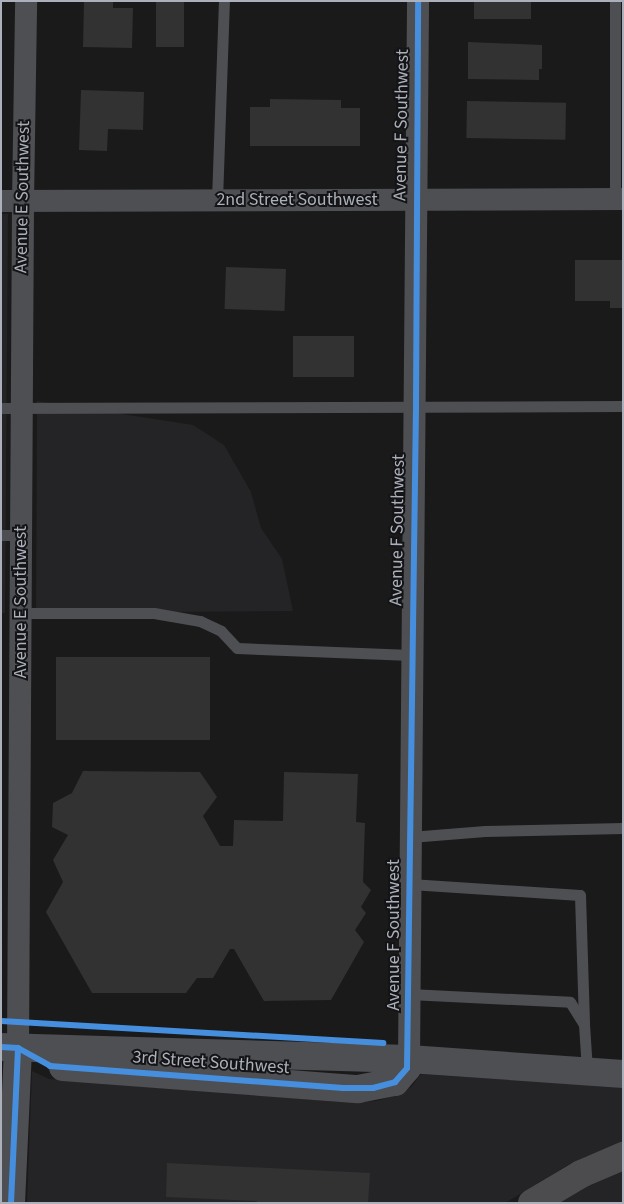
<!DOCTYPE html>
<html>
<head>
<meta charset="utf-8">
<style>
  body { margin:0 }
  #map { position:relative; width:624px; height:1204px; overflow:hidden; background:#1a1a1a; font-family:"Source Sans 3",sans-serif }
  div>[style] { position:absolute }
  .built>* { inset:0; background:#242426 }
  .building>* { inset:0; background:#323232; transform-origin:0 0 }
  .service>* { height:11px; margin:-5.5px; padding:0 5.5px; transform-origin:5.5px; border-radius:5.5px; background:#4e4f53 }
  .minor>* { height:22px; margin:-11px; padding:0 11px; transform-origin:11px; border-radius:11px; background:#4e4f53 }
  .tertiary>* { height:28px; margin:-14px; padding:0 14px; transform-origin:14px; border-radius:14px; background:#4e4f53 }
  .trunk>* { height:28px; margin:-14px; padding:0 14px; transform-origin:14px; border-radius:14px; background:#4c4c4f }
  .cycleway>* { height:6px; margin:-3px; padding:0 3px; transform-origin:3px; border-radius:3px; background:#468fdf }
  span { translate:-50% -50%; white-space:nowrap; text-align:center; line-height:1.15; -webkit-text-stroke:4px #141416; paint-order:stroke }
  .street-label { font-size:18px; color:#abb0bb }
  .frame { position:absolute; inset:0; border:2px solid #abb0bb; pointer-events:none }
</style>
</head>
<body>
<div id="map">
  <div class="built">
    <div style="clip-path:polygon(1px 214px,8px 214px,5px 613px,1px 613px)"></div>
    <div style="clip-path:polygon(37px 401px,193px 425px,224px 445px,251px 492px,261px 528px,282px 559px,293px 611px,36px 613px)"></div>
    <div style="clip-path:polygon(32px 1071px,49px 1079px,343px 1102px,376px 1101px,401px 1094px,412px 1086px,421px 1074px,623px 1087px,623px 1141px,568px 1165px,505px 1203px,27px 1203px)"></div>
    <div style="clip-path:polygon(623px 1171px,623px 1203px,559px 1203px,584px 1188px)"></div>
  </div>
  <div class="building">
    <div style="clip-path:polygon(84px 1px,113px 1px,113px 8px,133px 8px,132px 48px,83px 47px)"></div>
    <div style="left:156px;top:1px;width:28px;height:46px"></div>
    <div style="left:474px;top:1px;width:57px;height:18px"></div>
    <div style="clip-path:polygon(468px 42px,542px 45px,542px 69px,539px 69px,539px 80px,468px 79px)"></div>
    <div style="clip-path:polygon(81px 90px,144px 92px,143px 130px,108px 129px,107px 151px,79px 150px)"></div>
    <div style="clip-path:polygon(270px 99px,341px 100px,341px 108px,360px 108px,360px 146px,250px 146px,250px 107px,270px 107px)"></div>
    <div style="left:467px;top:101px;width:99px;height:37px;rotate:1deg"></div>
    <div style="clip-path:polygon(575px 260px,623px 260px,622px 308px,610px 308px,610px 301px,575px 301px)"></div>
    <div style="left:226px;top:267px;width:60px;height:42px;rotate:2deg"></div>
    <div style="left:293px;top:336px;width:61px;height:41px"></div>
    <div style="left:56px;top:657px;width:154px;height:83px"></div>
    <div style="clip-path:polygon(83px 771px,200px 772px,217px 797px,203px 816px,220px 846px,233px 846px,234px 820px,283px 821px,284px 772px,358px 774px,356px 822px,365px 823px,363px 882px,371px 890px,361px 907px,366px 913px,355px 930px,364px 942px,331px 1000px,264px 1001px,234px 949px,230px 949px,213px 978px,197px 978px,186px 993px,92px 993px,46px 912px,63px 882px,53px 860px,68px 835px,52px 827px,53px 803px,72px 793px)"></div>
    <div style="clip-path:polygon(167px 1163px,370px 1173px,368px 1203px,256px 1203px,257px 1201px,166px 1197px)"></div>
  </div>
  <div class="service">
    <div style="left:615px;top:199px;width:198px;rotate:-90deg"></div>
    <div style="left:217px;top:200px;width:199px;rotate:-88deg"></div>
    <div style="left:1px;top:408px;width:622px;rotate:-0.18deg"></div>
    <div style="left:1px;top:535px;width:20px"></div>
    <div style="left:21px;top:613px;width:133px"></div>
    <div style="left:154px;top:613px;width:47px;rotate:9.9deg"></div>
    <div style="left:200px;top:621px;width:23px;rotate:25deg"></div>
    <div style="left:221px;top:631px;width:23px;rotate:47deg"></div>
    <div style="left:237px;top:648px;width:174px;rotate:2.3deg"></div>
    <div style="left:410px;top:837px;width:75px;rotate:-4.6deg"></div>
    <div style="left:485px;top:831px;width:138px;rotate:-1.2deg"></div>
    <div style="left:410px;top:884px;width:170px;rotate:3.7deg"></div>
    <div style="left:580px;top:895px;width:129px;rotate:88.2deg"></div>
    <div style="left:409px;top:994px;width:161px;rotate:2.8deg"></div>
    <div style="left:570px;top:1002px;width:26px;rotate:58deg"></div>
    <div style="left:584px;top:1024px;width:47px;rotate:86.3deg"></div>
  </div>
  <div class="minor">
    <div style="left:1px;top:201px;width:622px;rotate:-0.18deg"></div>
    <div style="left:18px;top:1048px;width:847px;rotate:-89.66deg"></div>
    <div style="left:23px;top:201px;width:200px;rotate:-89.1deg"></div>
    <div style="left:409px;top:1059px;width:1058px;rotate:-89.51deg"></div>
  </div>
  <div class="tertiary">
    <div style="left:1px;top:1047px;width:408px;rotate:1.7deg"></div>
    <div style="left:409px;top:1059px;width:215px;rotate:4deg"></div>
    <div style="left:63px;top:1067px;width:296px;rotate:4.3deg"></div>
    <div style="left:358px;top:1089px;width:38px;rotate:-11deg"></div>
    <div style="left:395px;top:1082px;width:18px;rotate:-49deg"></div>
    <div style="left:407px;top:1068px;width:9px;rotate:-77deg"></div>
    <div style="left:11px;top:1203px;width:155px;rotate:-87.4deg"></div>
  </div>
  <div class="trunk">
    <div style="left:532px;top:1203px;width:57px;rotate:-30.6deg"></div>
    <div style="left:581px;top:1174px;width:46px;rotate:-23.2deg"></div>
  </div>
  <div class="cycleway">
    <div style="left:1px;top:1021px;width:383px;rotate:3.3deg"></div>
    <div style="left:1px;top:1047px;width:17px;rotate:3deg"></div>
    <div style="left:18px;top:1048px;width:37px;rotate:29deg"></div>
    <div style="left:50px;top:1066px;width:294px;rotate:4.3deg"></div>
    <div style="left:343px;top:1088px;width:30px"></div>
    <div style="left:373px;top:1088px;width:23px;rotate:-15deg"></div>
    <div style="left:395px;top:1082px;width:18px;rotate:-49deg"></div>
    <div style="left:407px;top:1068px;width:660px;rotate:-89.22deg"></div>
    <div style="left:416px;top:408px;width:407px;rotate:-89.7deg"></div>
    <div style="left:11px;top:1203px;width:155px;rotate:-87.4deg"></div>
  </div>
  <div class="street-label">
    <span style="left:402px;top:125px;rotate:-89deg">Avenue F Southwest</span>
    <span style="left:23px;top:197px;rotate:-89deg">Avenue E Southwest</span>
    <span style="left:297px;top:200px">2nd Street Southwest</span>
    <span style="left:398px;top:530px;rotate:-89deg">Avenue F Southwest</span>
    <span style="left:21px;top:602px;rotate:-90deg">Avenue E Southwest</span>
    <span style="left:394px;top:935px;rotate:-90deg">Avenue F Southwest</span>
    <span style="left:211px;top:1063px;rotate:4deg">3rd Street Southwest</span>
  </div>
  <div class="frame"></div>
</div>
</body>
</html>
